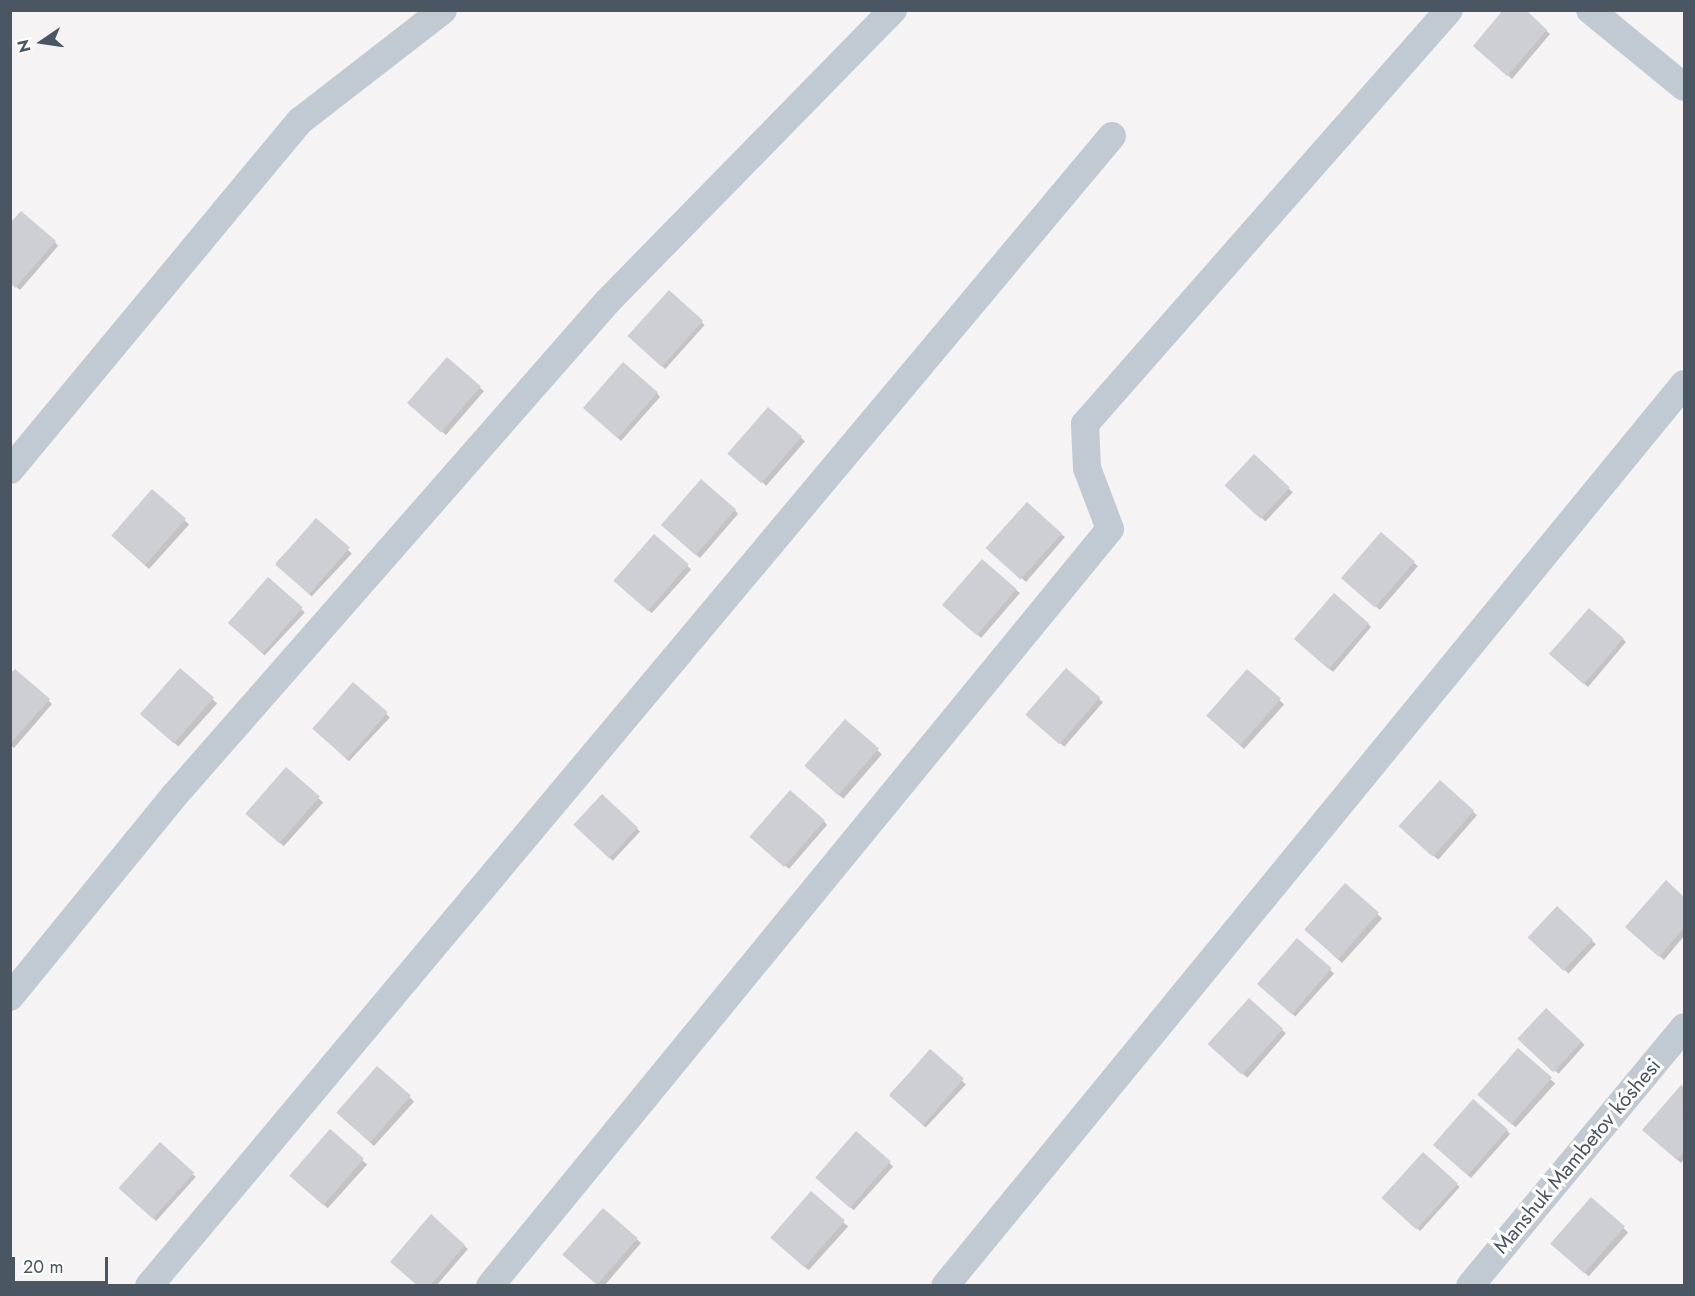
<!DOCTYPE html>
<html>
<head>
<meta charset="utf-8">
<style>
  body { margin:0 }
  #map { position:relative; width:1695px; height:1296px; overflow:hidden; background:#f5f3f3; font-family:Jost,sans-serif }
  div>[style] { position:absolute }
  .shadow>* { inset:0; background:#0003; transform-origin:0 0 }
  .building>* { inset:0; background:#cdcfd5; transform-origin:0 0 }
  .minor>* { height:28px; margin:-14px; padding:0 14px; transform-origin:14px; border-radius:14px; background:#c1cad2 }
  span { translate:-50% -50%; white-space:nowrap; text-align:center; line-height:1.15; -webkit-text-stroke:6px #fff; paint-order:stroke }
  .street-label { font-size:21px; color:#4a5661 }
  .frame { position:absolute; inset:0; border:12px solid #4a5661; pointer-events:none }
  .north { position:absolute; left:12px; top:12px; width:60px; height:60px; -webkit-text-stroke:4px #fff; paint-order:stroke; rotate:257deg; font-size:16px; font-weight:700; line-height:24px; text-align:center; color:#4a5661 }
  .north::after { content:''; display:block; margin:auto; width:21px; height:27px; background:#4a5661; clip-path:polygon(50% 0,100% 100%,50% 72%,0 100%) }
  .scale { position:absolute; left:12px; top:1257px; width:96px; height:27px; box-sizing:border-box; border:3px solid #4a5661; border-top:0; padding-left:8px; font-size:18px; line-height:21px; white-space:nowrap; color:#4a5661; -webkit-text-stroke:4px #fff; paint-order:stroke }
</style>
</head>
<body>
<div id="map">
  <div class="shadow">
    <div style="clip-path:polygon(1523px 10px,1550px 34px,1512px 79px,1478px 50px)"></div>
    <div style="clip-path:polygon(55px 242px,58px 246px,20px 290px,10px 282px)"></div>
    <div style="left:669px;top:293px;width:48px;height:59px;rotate:42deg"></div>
    <div style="left:447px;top:359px;width:49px;height:58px;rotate:41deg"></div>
    <div style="clip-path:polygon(657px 393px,660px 397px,621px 441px,585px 408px)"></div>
    <div style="left:768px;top:409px;width:49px;height:59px;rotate:41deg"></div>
    <div style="left:1254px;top:456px;width:53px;height:40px;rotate:43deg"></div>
    <div style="left:152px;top:491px;width:50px;height:60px;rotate:42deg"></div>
    <div style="clip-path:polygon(735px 510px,738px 514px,700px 558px,663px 525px)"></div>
    <div style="left:316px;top:520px;width:49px;height:59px;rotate:43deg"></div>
    <div style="clip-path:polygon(1061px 534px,1065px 537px,1026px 582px,989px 549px)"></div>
    <div style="left:1381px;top:534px;width:49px;height:58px;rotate:41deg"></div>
    <div style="left:654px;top:536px;width:50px;height:59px;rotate:42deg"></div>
    <div style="left:269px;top:579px;width:49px;height:59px;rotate:43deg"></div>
    <div style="clip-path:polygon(1016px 590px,1020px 593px,981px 638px,944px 605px)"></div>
    <div style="clip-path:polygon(1368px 624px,1371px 627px,1333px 672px,1296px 639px)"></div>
    <div style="clip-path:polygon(1623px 639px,1626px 642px,1588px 687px,1551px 654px)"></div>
    <div style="left:180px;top:670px;width:50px;height:58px;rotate:42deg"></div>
    <div style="left:1066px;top:670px;width:49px;height:59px;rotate:41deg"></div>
    <div style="clip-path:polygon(15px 671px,52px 704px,14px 748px,10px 745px,10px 677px)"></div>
    <div style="left:1247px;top:671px;width:50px;height:60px;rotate:42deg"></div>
    <div style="left:354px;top:684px;width:49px;height:60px;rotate:43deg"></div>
    <div style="left:845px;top:722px;width:49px;height:59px;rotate:41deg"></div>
    <div style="left:286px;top:769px;width:50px;height:59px;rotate:42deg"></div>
    <div style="left:1440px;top:783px;width:49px;height:59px;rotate:41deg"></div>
    <div style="left:602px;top:796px;width:52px;height:40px;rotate:43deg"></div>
    <div style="clip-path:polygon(824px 821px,827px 825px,789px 869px,752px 837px)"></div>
    <div style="clip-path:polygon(1666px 882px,1684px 899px,1684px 936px,1664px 960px,1627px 927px)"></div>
    <div style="left:1345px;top:885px;width:50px;height:60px;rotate:42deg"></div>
    <div style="left:1557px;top:908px;width:53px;height:40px;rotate:43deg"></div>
    <div style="left:1297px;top:940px;width:50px;height:58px;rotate:42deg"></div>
    <div style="left:1249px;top:1001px;width:49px;height:59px;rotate:41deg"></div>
    <div style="left:1546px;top:1010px;width:52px;height:39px;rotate:42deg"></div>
    <div style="left:1518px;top:1050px;width:50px;height:59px;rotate:42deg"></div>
    <div style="left:930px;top:1051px;width:49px;height:59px;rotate:43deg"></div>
    <div style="left:377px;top:1068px;width:50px;height:60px;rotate:42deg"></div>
    <div style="clip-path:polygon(1683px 1086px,1684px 1159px,1681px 1163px,1644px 1130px)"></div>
    <div style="clip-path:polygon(1507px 1130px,1510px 1134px,1471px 1178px,1435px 1145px)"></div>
    <div style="left:330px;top:1131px;width:50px;height:59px;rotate:42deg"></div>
    <div style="left:856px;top:1133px;width:50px;height:59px;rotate:42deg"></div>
    <div style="left:160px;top:1145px;width:48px;height:59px;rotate:42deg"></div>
    <div style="left:1424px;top:1155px;width:48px;height:59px;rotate:42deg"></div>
    <div style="left:811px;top:1193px;width:50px;height:59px;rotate:42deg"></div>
    <div style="left:1591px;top:1199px;width:50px;height:59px;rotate:42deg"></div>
    <div style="clip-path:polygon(603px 1210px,641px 1243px,604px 1286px,600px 1286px,565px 1255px)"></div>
    <div style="clip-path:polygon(431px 1217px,468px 1249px,436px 1286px,420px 1286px)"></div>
  </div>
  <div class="building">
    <div style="clip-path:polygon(1503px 10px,1526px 10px,1547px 30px,1507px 76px,1473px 46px)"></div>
    <div style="clip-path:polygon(21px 211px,56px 241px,15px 288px,10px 283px,10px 223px)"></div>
    <div style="left:669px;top:290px;width:46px;height:62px;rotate:42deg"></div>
    <div style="left:447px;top:357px;width:45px;height:61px;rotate:41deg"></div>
    <div style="left:623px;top:362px;width:46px;height:61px;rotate:41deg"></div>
    <div style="left:768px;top:407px;width:45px;height:62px;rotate:41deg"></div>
    <div style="left:1254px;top:454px;width:49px;height:43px;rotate:43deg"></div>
    <div style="left:701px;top:479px;width:46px;height:61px;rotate:41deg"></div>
    <div style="left:152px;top:489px;width:45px;height:62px;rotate:41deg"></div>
    <div style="left:1027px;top:502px;width:47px;height:62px;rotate:42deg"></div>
    <div style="left:316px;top:518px;width:45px;height:62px;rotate:41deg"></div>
    <div style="left:1381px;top:532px;width:45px;height:61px;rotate:41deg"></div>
    <div style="left:654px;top:534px;width:46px;height:62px;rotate:41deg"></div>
    <div style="left:982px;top:559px;width:46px;height:61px;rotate:41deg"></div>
    <div style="left:268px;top:577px;width:46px;height:61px;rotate:41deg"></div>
    <div style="left:1334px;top:593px;width:46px;height:61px;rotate:41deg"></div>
    <div style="left:1589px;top:608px;width:46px;height:61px;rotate:41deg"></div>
    <div style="left:180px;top:668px;width:45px;height:61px;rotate:41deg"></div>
    <div style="left:1066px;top:668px;width:45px;height:62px;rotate:41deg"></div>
    <div style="clip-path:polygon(15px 669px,50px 699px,10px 744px,10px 674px)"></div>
    <div style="left:1247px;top:669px;width:45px;height:62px;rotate:41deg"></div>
    <div style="left:353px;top:682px;width:46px;height:62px;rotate:41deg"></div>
    <div style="left:845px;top:719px;width:45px;height:62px;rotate:41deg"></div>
    <div style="left:286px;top:767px;width:45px;height:62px;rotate:41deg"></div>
    <div style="left:1440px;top:780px;width:46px;height:62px;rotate:42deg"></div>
    <div style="left:790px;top:790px;width:46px;height:62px;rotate:41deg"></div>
    <div style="left:602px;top:794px;width:49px;height:42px;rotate:43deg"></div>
    <div style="clip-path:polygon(1666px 880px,1684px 897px,1684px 928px,1659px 957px,1625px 927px)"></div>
    <div style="left:1345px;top:883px;width:45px;height:62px;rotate:41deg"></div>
    <div style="left:1557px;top:906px;width:49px;height:43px;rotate:43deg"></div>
    <div style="left:1297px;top:938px;width:46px;height:61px;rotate:41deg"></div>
    <div style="left:1249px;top:998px;width:46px;height:62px;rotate:42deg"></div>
    <div style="left:1546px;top:1008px;width:49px;height:42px;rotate:43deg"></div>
    <div style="left:1518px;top:1048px;width:45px;height:62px;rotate:41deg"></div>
    <div style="left:930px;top:1049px;width:45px;height:62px;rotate:41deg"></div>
    <div style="left:377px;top:1066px;width:45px;height:62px;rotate:41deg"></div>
    <div style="clip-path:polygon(1682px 1084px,1684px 1151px,1677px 1160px,1642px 1130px)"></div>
    <div style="left:1473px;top:1099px;width:46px;height:61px;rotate:41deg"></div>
    <div style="left:330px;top:1129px;width:45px;height:62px;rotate:41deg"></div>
    <div style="left:856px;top:1131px;width:46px;height:62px;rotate:41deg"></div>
    <div style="left:160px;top:1142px;width:46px;height:62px;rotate:42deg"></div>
    <div style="left:1423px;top:1152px;width:47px;height:62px;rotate:42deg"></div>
    <div style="left:811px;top:1191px;width:45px;height:62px;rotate:41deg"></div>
    <div style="left:1591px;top:1197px;width:45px;height:62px;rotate:41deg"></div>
    <div style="left:603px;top:1208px;width:46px;height:62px;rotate:41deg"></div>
    <div style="clip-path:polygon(431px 1214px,465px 1245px,430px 1286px,418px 1286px,390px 1262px)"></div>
  </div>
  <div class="minor">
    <div style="left:1590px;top:10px;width:122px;rotate:39.3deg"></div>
    <div style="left:10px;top:470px;width:454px;rotate:-50.3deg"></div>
    <div style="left:300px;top:121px;width:181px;rotate:-37.8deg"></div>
    <div style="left:10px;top:997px;width:259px;rotate:-50.8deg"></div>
    <div style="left:174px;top:796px;width:657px;rotate:-48.76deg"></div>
    <div style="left:607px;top:302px;width:409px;rotate:-45.6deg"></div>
    <div style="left:149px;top:1286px;width:1500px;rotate:-50.06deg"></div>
    <div style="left:490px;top:1286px;width:978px;rotate:-50.68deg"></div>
    <div style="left:1110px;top:529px;width:65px;rotate:-110.7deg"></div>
    <div style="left:1087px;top:468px;width:44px;rotate:-92.6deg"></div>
    <div style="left:1085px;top:424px;width:551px;rotate:-48.68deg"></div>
    <div style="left:945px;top:1286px;width:1166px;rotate:-50.67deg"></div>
    <div style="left:1470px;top:1286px;width:336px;rotate:-50.4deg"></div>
  </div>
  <div class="street-label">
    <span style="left:1577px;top:1156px;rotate:-50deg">Manshuk Mambetov kóshesi</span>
  </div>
  <div class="frame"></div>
  <div class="north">N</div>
  <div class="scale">20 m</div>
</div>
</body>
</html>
